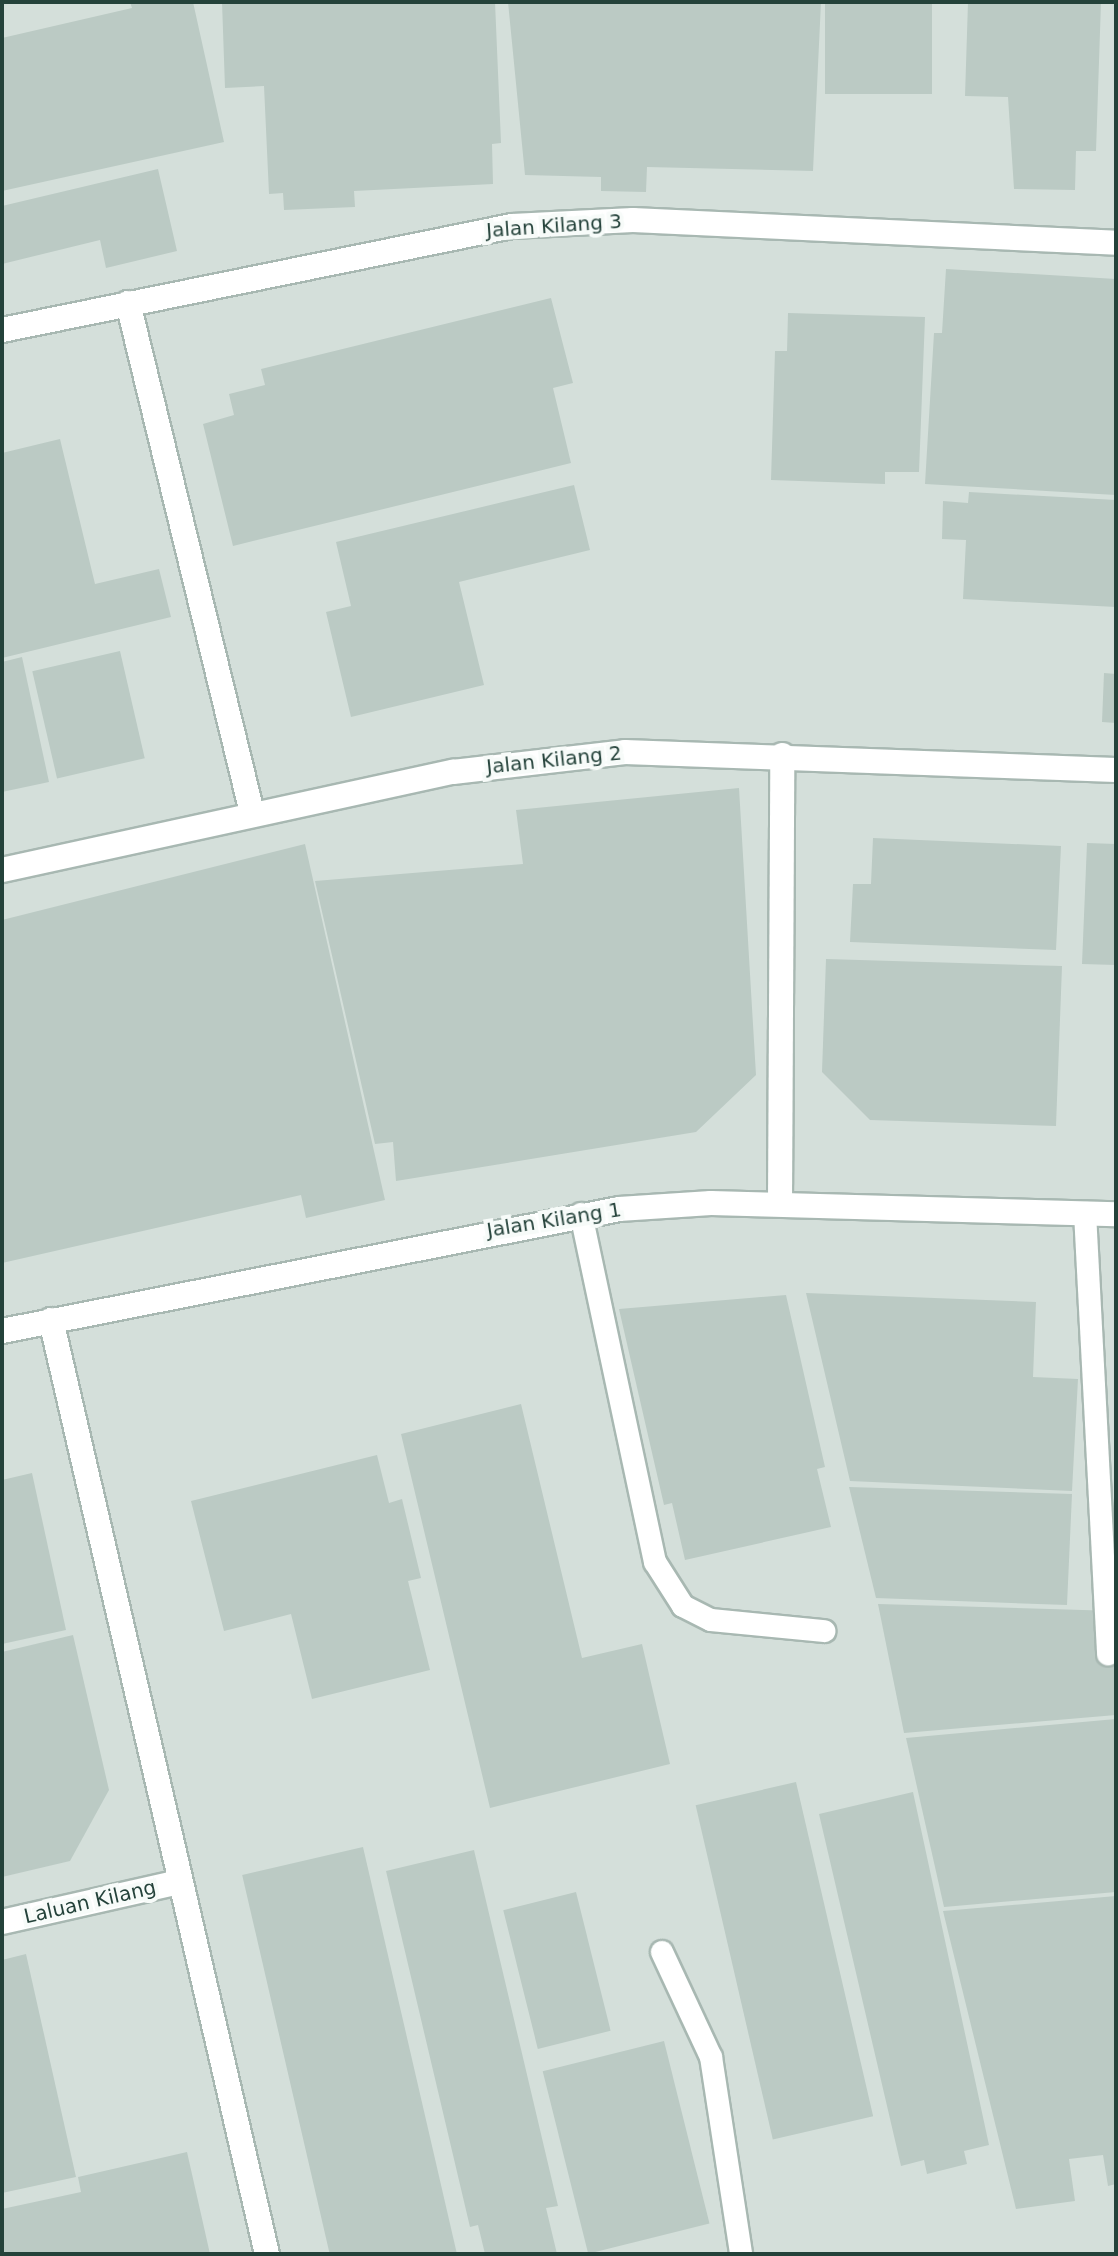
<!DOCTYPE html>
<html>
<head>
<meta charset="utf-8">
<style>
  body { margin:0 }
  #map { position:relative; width:1118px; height:2256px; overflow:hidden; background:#e6efeb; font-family:"DejaVu Sans",sans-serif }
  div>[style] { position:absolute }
  .built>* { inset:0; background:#d4dfda; transform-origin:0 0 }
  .building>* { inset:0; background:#bbcac4; transform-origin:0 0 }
  .roads { filter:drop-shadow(2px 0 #a8b8b2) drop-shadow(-2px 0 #a8b8b2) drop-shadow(0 2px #a8b8b2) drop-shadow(0 -2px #a8b8b2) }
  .service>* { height:22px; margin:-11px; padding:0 11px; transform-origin:11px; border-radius:11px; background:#fff }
  .minor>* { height:24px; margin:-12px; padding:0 12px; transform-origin:12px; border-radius:12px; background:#fff }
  span { translate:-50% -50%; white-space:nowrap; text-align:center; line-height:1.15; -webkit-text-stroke:8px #f7fbf9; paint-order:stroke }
  .street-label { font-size:20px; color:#24423a }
  .frame { position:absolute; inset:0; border:4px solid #24423a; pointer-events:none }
</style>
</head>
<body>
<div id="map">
  <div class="built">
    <div style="left:2px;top:2px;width:1114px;height:2252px"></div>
  </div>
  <div class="building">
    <div style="clip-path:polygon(130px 2px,193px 2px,224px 142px,2px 191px,2px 38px,132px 8px)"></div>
    <div style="clip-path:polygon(222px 2px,495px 2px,501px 143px,492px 144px,493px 184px,354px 191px,355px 207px,284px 210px,283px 193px,269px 194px,264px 86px,225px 88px)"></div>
    <div style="clip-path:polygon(508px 2px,821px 2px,813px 171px,647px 167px,646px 192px,601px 191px,601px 177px,525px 175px)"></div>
    <div style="left:825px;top:2px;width:107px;height:92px"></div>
    <div style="clip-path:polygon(968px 2px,1101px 2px,1096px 151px,1076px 151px,1075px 190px,1014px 189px,1008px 97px,965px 96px)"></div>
    <div style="clip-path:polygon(158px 169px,177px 251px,106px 268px,100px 240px,2px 264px,2px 206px)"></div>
    <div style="clip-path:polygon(946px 269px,1116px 279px,1116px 495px,925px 484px,934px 333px,942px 333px)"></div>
    <div style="clip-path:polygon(551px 298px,573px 383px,553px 388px,571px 463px,233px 546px,203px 424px,234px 415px,229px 394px,265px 385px,261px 369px)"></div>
    <div style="clip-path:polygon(788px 313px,925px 317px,919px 472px,885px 472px,885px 484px,771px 480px,775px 351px,787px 351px)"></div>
    <div style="clip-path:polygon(60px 439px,95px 584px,159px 569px,171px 617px,2px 658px,2px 453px)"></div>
    <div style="clip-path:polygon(574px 485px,590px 550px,459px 582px,484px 685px,351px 717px,326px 612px,351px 606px,336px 542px)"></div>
    <div style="clip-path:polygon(969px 492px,1116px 500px,1116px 607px,963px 599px,966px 540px,942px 539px,943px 501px,968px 503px)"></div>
    <div style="left:120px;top:651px;width:110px;height:90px;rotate:77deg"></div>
    <div style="clip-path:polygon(22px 657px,49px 782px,2px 792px,2px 662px)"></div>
    <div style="clip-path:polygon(1104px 673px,1116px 674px,1116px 723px,1102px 722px)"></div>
    <div style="clip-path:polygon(739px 788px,756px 1075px,696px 1132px,396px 1181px,393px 1142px,375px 1144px,315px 881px,523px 864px,516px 810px)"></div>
    <div style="clip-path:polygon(873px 838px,1061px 846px,1056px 950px,850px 942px,853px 884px,871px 884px)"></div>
    <div style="clip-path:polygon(1087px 843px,1116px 844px,1116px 965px,1082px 964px)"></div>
    <div style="clip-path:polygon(305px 844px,385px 1200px,306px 1218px,301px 1195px,2px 1263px,2px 920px)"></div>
    <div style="clip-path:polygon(826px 959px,1062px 966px,1056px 1126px,870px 1120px,822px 1072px)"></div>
    <div style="clip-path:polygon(806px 1293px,1036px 1302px,1033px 1377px,1078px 1379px,1072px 1491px,850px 1481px)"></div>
    <div style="clip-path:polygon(786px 1295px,825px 1467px,817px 1469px,831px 1527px,685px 1560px,672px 1503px,664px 1505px,619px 1309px)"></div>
    <div style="clip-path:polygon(521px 1404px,582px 1658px,642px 1644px,670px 1764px,490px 1808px,401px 1434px)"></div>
    <div style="clip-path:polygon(377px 1455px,389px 1503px,402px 1499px,421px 1578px,408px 1581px,430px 1670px,312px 1699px,291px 1614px,224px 1631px,191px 1501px)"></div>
    <div style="clip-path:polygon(32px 1473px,66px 1630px,2px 1644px,2px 1480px)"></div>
    <div style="clip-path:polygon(849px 1487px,1072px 1494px,1067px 1605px,876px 1598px)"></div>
    <div style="clip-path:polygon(878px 1604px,1116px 1611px,1116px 1715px,904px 1733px)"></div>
    <div style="clip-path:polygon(73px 1635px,109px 1790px,70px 1861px,2px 1877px,2px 1652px)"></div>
    <div style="clip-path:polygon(1116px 1719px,1116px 1892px,944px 1907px,906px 1738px)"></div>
    <div style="left:796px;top:1782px;width:343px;height:103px;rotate:77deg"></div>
    <div style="clip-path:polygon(913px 1792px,989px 2145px,964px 2151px,967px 2164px,927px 2174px,924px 2160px,901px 2166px,819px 1814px)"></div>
    <div style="left:363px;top:1847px;width:418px;height:124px;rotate:77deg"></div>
    <div style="clip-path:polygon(474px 1850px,558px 2206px,546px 2208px,557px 2254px,485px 2254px,478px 2225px,470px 2227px,386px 1871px)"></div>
    <div style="left:576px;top:1892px;width:143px;height:75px;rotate:76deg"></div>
    <div style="clip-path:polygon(1116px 1896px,1116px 2184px,1108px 2186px,1103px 2155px,1069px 2159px,1075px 2201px,1016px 2209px,943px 1911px)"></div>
    <div style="clip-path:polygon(26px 1954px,76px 2177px,2px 2193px,2px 1960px)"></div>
    <div style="left:664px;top:2041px;width:188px;height:125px;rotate:76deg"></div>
    <div style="clip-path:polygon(187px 2152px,210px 2254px,2px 2254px,2px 2209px,81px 2192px,78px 2177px)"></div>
  </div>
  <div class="roads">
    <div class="service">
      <div style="left:1085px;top:1213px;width:442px;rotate:87deg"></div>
      <div style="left:581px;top:1214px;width:356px;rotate:78deg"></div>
      <div style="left:655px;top:1562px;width:52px;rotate:57.5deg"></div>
      <div style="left:683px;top:1606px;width:31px;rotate:27deg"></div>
      <div style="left:711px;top:1620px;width:114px;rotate:5.6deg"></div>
      <div style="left:662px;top:1952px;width:116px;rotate:65deg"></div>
      <div style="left:711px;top:2057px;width:199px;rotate:81.3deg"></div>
    </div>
    <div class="minor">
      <div style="left:128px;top:303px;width:525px;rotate:76.33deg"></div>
      <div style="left:2px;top:330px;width:520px;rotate:-11.53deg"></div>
      <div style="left:512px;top:226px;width:121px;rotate:-2.8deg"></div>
      <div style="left:633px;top:220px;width:484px;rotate:2.7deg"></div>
      <div style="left:2px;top:870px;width:462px;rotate:-12.3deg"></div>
      <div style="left:453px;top:772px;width:173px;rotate:-6.6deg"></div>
      <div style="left:625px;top:752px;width:491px;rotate:2.1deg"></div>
      <div style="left:780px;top:1204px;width:449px;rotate:-89.7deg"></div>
      <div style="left:51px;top:1320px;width:959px;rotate:76.98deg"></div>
      <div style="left:2px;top:1331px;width:629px;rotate:-11.18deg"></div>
      <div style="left:619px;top:1209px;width:92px;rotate:-3.7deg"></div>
      <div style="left:711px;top:1203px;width:405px;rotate:1.6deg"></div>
      <div style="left:2px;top:1922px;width:181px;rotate:-12.7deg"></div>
    </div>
  </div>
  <div class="street-label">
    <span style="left:554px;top:226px;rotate:-4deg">Jalan Kilang 3</span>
    <span style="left:554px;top:760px;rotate:-6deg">Jalan Kilang 2</span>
    <span style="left:554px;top:1220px;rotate:-9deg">Jalan Kilang 1</span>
    <span style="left:90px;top:1902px;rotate:-13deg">Laluan Kilang</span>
  </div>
  <div class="frame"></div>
</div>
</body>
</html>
